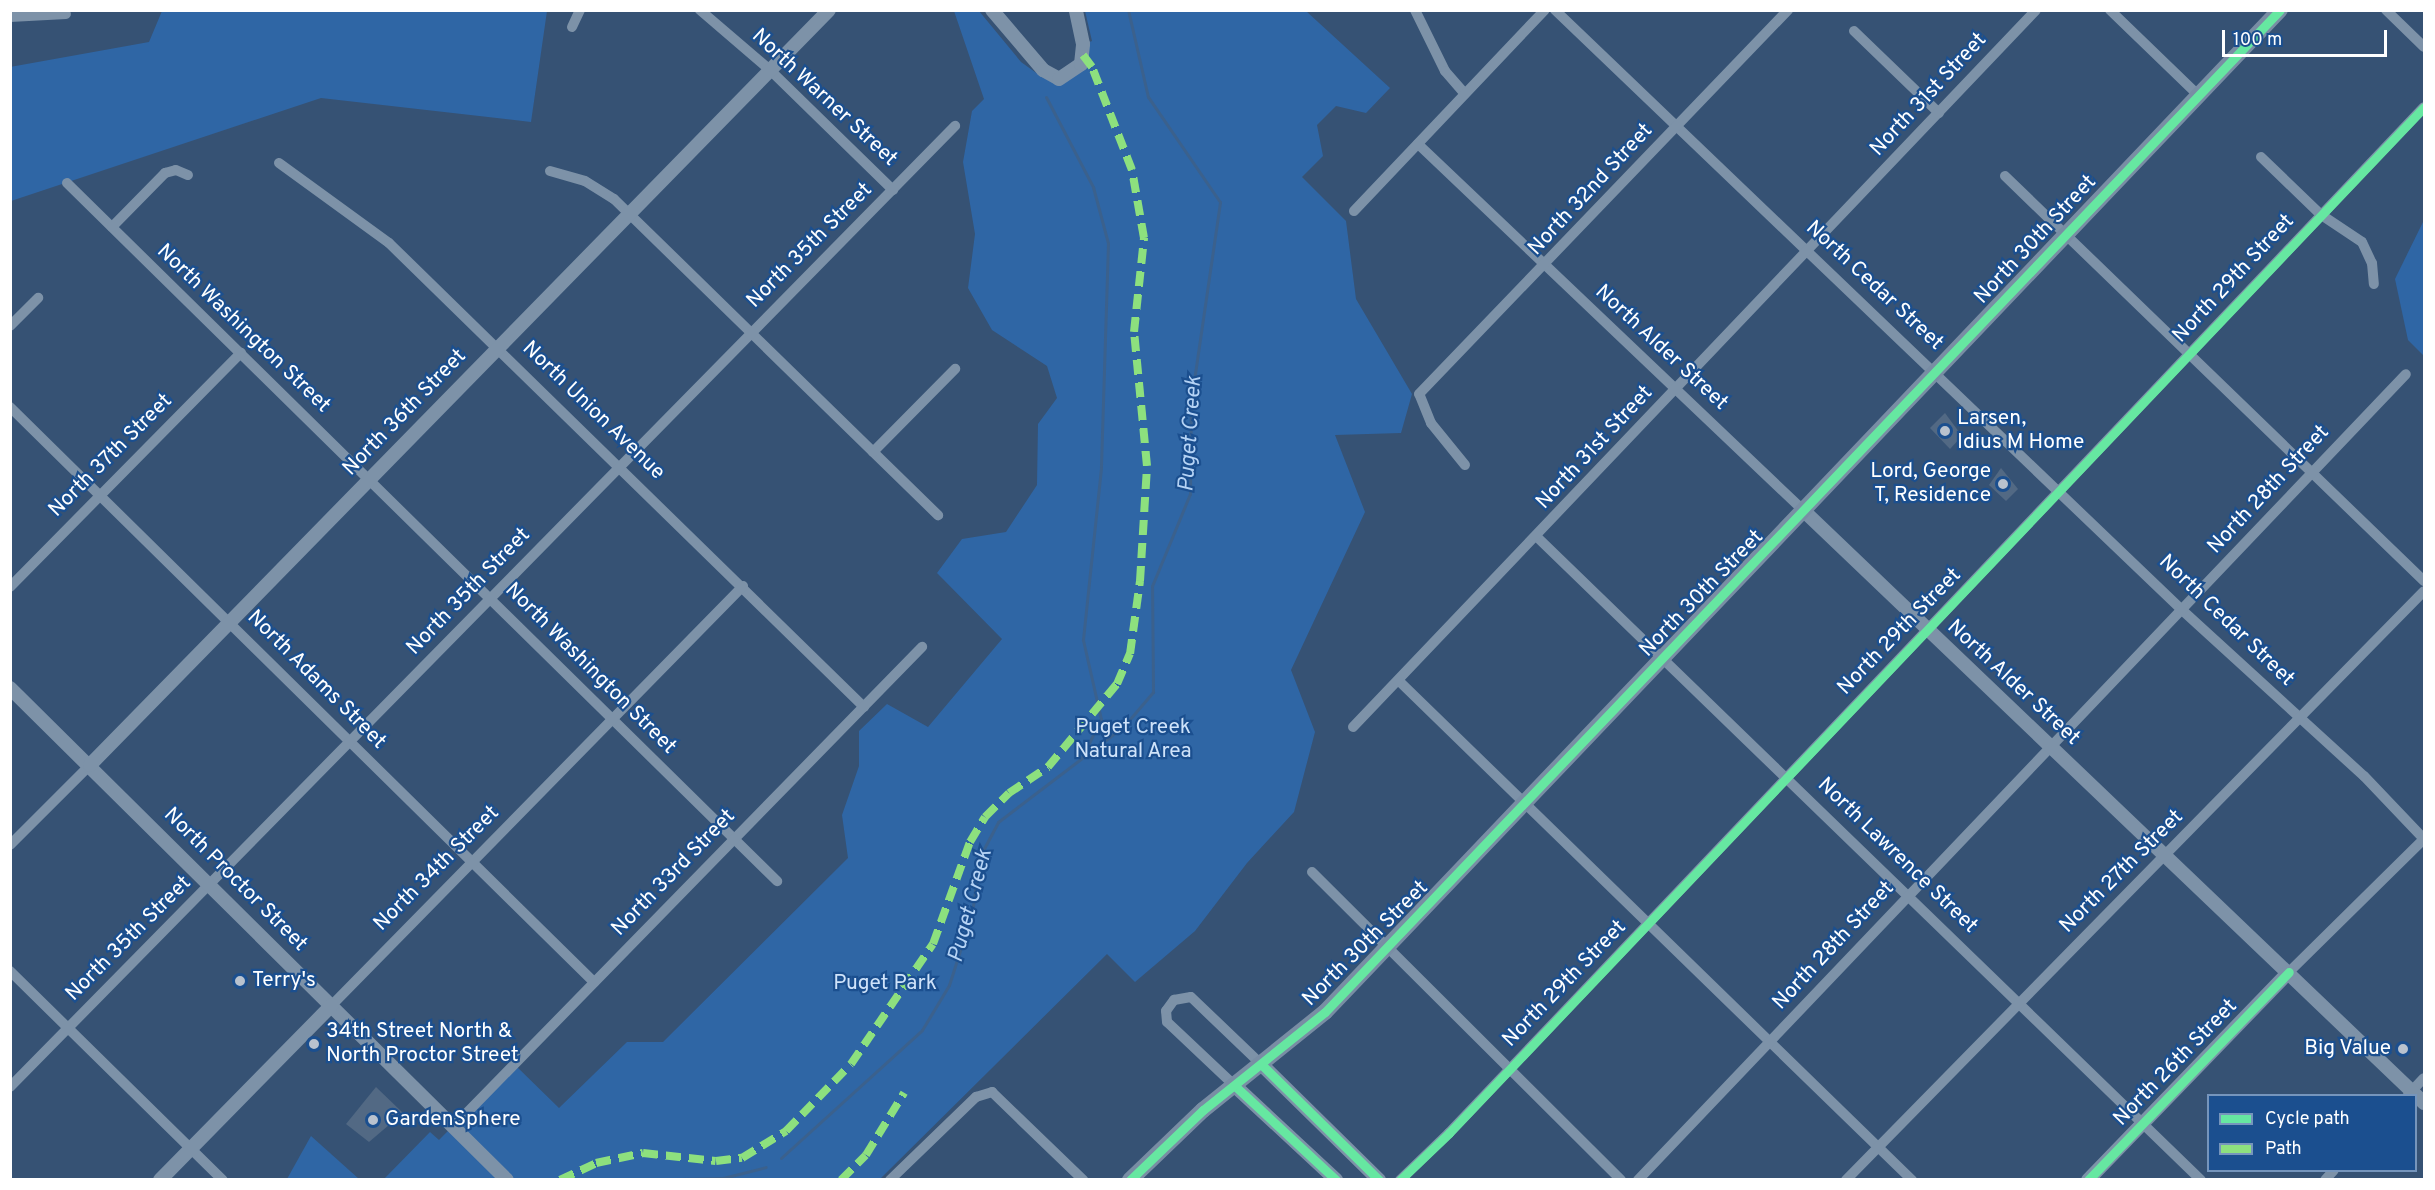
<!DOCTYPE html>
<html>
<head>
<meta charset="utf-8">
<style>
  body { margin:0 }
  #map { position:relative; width:2435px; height:1190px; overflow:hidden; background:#365274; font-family:Overpass,sans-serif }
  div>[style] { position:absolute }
  .green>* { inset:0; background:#2f66a5 }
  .stream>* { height:3px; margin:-1.5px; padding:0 1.5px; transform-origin:1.5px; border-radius:1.5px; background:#3b618d }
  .building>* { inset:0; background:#526984 }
  .minor>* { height:10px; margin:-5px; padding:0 5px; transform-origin:5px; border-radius:5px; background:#7d92a8 }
  .tertiary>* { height:14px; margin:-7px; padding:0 7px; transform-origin:7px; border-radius:7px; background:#7d92a8 }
  .secondary>* { height:16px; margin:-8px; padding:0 8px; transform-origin:8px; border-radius:8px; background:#798da4 }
  .quiet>* { height:8px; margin-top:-4px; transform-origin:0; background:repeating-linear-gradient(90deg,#8de07e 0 15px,transparent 0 23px) }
  .cycleway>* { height:9px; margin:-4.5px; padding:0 4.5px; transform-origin:4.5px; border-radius:4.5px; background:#66e7a1 }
  .dots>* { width:16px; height:16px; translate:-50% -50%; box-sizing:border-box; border:3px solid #1b4f8f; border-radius:50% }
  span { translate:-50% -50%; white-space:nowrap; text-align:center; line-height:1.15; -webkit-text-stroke:4.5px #1b4f8f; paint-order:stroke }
  .street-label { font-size:21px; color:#fff }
  .poi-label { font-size:21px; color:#fff }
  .left { translate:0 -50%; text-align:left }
  .right { translate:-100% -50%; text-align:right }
  .park-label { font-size:21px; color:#cfe3fa }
  .water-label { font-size:22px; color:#b5d3f5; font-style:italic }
  .frame { position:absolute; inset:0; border:12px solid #fff; pointer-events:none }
  .legend { position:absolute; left:2207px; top:1094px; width:210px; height:78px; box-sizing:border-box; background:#1b4f8f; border:2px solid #7695bc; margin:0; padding:8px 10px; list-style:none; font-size:18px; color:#fff }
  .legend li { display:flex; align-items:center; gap:12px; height:30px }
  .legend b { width:30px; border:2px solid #7695bc }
  .scale { position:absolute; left:2222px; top:30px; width:165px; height:27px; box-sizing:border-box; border:3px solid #fff; border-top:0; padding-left:8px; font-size:18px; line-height:21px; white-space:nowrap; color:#fff; -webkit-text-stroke:4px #1b4f8f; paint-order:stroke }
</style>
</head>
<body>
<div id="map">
  <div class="green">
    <div style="clip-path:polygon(162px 11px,547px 11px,531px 122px,321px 98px,11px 201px,10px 67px,149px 42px)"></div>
    <div style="clip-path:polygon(954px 11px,979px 11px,1021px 62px,1042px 77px,1061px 83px,1081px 71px,1087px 43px,1092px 41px,1085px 11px,1306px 11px,1390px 88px,1366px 113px,1336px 106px,1317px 125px,1323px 156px,1302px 177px,1346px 221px,1356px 299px,1412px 394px,1401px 433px,1335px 435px,1365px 512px,1291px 670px,1315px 732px,1294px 812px,1247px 863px,1195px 931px,1135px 982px,1107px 954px,880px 1179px,383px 1180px,430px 1132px,439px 1140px,514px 1064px,559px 1108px,627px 1042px,663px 1042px,848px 858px,842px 815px,859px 766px,859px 731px,887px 704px,928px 727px,1002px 639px,937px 573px,962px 539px,1006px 532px,1037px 485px,1038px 424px,1057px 398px,1047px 366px,992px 330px,968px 288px,975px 234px,963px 162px,972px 111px,984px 99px)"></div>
    <div style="clip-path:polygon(2424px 220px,2424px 356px,2408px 340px,2395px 279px)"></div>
    <div style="clip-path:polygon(311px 1136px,359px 1179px,287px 1179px)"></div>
  </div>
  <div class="stream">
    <div style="left:1046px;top:97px;width:102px;rotate:62.4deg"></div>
    <div style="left:1093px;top:187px;width:58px;rotate:75deg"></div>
    <div style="left:1108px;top:243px;width:225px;rotate:91.8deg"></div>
    <div style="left:1101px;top:468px;width:173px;rotate:96deg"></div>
    <div style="left:1083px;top:640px;width:81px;rotate:77.2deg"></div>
    <div style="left:1101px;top:719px;width:42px;rotate:116.6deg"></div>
    <div style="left:781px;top:1158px;width:190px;rotate:-42.2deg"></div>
    <div style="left:922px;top:1030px;width:52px;rotate:-59deg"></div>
    <div style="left:949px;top:985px;width:76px;rotate:-72.3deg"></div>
    <div style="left:972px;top:913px;width:58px;rotate:-82deg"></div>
    <div style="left:980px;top:856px;width:38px;rotate:-62deg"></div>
    <div style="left:998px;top:822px;width:158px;rotate:-37.3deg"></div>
    <div style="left:1124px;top:726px;width:45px;rotate:-49.5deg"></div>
    <div style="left:1153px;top:692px;width:106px;rotate:-90.5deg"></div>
    <div style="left:1152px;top:586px;width:100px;rotate:-67.6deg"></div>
    <div style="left:1190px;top:494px;width:93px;rotate:-89.4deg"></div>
    <div style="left:1191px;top:401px;width:201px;rotate:-81.7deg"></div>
    <div style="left:1220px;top:202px;width:127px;rotate:-124.4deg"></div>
    <div style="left:1148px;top:97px;width:89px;rotate:-102.9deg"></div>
    <div style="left:532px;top:1180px;width:61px"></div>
    <div style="left:638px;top:1180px;width:85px;rotate:-1.3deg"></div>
    <div style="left:723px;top:1178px;width:44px;rotate:-14.3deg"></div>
  </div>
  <div class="building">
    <div style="clip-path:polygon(1945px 413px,1962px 436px,1950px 449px,1930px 428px)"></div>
    <div style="clip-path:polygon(2001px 468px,2018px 489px,2006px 501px,1989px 485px)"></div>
    <div style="clip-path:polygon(376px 1087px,403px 1113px,369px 1142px,346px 1124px)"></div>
  </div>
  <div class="minor">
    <div style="left:700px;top:10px;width:92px;rotate:40.6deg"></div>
    <div style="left:770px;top:70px;width:172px;rotate:44.3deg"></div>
    <div style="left:1415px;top:10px;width:68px;rotate:63.8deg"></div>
    <div style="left:1445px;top:71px;width:30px;rotate:49deg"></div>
    <div style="left:1555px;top:10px;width:868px;rotate:43.74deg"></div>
    <div style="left:2182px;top:610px;width:246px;rotate:42.4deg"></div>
    <div style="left:2364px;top:776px;width:87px;rotate:46.4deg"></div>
    <div style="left:2110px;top:10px;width:122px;rotate:44deg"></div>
    <div style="left:2386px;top:10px;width:53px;rotate:44.2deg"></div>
    <div style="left:10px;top:17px;width:56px;rotate:-3.1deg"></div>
    <div style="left:572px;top:27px;width:19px;rotate:-65deg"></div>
    <div style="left:1854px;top:31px;width:118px;rotate:44deg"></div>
    <div style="left:1418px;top:144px;width:534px;rotate:43.56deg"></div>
    <div style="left:2261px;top:157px;width:82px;rotate:44deg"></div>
    <div style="left:2320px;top:214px;width:50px;rotate:33.7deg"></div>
    <div style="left:2362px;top:242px;width:23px;rotate:65deg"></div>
    <div style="left:2372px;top:263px;width:21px;rotate:85deg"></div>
    <div style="left:279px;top:163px;width:136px;rotate:36deg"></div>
    <div style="left:389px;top:243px;width:664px;rotate:44.33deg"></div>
    <div style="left:550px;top:171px;width:36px;rotate:16deg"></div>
    <div style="left:585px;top:181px;width:34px;rotate:32deg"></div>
    <div style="left:614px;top:199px;width:453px;rotate:44.3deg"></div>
    <div style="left:2005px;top:176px;width:583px;rotate:44.03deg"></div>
    <div style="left:67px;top:183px;width:996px;rotate:44.51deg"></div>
    <div style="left:1354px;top:211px;width:277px;rotate:-46.5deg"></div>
    <div style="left:112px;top:227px;width:76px;rotate:-45.5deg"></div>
    <div style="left:165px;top:173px;width:11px;rotate:-15deg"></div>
    <div style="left:176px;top:170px;width:13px;rotate:23deg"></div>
    <div style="left:10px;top:326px;width:40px;rotate:-45deg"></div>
    <div style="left:10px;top:407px;width:820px;rotate:44.56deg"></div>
    <div style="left:873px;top:452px;width:117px;rotate:-45.3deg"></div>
    <div style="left:1465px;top:465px;width:54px;rotate:-129deg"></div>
    <div style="left:1431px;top:423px;width:31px;rotate:-112deg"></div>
    <div style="left:1419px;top:394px;width:533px;rotate:-46.14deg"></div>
    <div style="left:1537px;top:537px;width:924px;rotate:44.08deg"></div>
    <div style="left:10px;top:587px;width:329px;rotate:-45.4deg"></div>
    <div style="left:1399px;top:681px;width:716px;rotate:44.21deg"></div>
    <div style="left:1353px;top:727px;width:990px;rotate:-46.39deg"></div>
    <div style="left:10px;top:845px;width:113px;rotate:-45deg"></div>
    <div style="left:1312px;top:872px;width:436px;rotate:44.9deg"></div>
    <div style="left:10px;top:971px;width:298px;rotate:44.5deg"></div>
    <div style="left:2289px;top:972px;width:190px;rotate:-44.6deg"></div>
    <div style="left:332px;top:1005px;width:587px;rotate:-45.55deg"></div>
    <div style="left:1235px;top:1086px;width:93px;rotate:-136.7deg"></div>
    <div style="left:1167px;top:1022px;width:11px;rotate:-95deg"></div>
    <div style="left:1166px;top:1011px;width:14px;rotate:-54deg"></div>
    <div style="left:1174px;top:1000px;width:17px;rotate:-10deg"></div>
    <div style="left:1191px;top:997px;width:100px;rotate:43.8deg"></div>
    <div style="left:10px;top:1087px;width:1348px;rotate:-45.48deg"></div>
    <div style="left:2408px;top:1095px;width:23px;rotate:-47deg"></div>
    <div style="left:454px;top:1126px;width:670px;rotate:-45.67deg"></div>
    <div style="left:890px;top:1180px;width:120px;rotate:-44deg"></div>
    <div style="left:976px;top:1097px;width:17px;rotate:-17deg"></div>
    <div style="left:992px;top:1092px;width:127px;rotate:44deg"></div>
    <div style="left:1400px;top:1180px;width:68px;rotate:-43.8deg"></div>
    <div style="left:1449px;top:1133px;width:1415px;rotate:-46.46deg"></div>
    <div style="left:1638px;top:1180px;width:1113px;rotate:-46.38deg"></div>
    <div style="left:1846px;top:1180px;width:825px;rotate:-45.54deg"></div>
    <div style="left:2325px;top:1180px;width:13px;rotate:-48deg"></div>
  </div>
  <div class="tertiary">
    <div style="left:992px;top:10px;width:79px;rotate:49.6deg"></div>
    <div style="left:1043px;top:70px;width:18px;rotate:29deg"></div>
    <div style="left:1059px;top:79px;width:27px;rotate:-34deg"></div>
    <div style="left:1081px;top:64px;width:20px;rotate:-84deg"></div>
    <div style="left:1083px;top:44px;width:35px;rotate:-102deg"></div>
    <div style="left:1805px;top:512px;width:856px;rotate:43.67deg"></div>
    <div style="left:10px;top:688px;width:699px;rotate:44.71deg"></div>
    <div style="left:90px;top:765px;width:1056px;rotate:-45.61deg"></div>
    <div style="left:1263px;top:1066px;width:163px;rotate:44.5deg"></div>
    <div style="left:1235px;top:1086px;width:138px;rotate:42.9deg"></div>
    <div style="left:160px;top:1180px;width:245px;rotate:-45.5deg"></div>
    <div style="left:2088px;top:1180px;width:289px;rotate:-46deg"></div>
  </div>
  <div class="secondary">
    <div style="left:1130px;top:1180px;width:101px;rotate:-43.8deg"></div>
    <div style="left:1203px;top:1110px;width:156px;rotate:-38.8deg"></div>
    <div style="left:1325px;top:1012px;width:1384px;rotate:-46.38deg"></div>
  </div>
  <div class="quiet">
    <div style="left:560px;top:1180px;width:40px;rotate:-25deg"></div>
    <div style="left:596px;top:1163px;width:48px;rotate:-12deg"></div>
    <div style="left:643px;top:1153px;width:73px;rotate:6.3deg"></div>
    <div style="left:716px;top:1161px;width:26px;rotate:-7deg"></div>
    <div style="left:742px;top:1158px;width:52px;rotate:-31.5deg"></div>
    <div style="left:786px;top:1131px;width:93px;rotate:-45.9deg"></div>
    <div style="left:851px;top:1064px;width:145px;rotate:-55.7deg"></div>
    <div style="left:933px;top:944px;width:109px;rotate:-70.1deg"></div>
    <div style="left:970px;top:842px;width:29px;rotate:-59deg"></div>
    <div style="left:985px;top:817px;width:34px;rotate:-45deg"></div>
    <div style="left:1009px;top:793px;width:47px;rotate:-33.7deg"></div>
    <div style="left:1048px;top:767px;width:108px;rotate:-50.3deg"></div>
    <div style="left:1117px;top:684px;width:33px;rotate:-67deg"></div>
    <div style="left:1130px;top:654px;width:74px;rotate:-82.2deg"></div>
    <div style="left:1140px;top:581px;width:115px;rotate:-86.5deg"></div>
    <div style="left:1147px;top:466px;width:135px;rotate:-95.5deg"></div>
    <div style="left:1134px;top:332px;width:95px;rotate:-83.9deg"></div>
    <div style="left:1144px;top:238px;width:69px;rotate:-100deg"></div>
    <div style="left:1132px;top:170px;width:110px;rotate:-111.2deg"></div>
    <div style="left:1092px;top:67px;width:15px;rotate:-127deg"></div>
    <div style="left:841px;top:1180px;width:35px;rotate:-45deg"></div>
    <div style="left:866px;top:1155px;width:73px;rotate:-58.5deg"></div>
  </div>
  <div class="cycleway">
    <div style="left:1263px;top:1066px;width:163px;rotate:44.5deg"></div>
    <div style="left:1235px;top:1086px;width:138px;rotate:42.9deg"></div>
    <div style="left:1130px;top:1180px;width:101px;rotate:-43.8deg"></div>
    <div style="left:1203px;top:1110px;width:156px;rotate:-38.8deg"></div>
    <div style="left:1325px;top:1012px;width:1384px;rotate:-46.38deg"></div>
    <div style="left:1400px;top:1180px;width:68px;rotate:-43.8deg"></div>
    <div style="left:1449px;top:1133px;width:1415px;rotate:-46.46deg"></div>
    <div style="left:2088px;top:1180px;width:289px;rotate:-46deg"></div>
  </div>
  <div class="dots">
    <div style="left:1945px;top:431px;background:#b9c2ce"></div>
    <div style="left:2003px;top:484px;background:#b9c2ce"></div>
    <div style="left:240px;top:981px;background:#b9c2ce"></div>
    <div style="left:314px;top:1044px;background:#b9c2ce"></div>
    <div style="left:2403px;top:1049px;background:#b9c2ce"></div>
    <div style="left:373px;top:1120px;background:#b9c2ce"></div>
  </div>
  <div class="street-label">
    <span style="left:1929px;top:95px;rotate:-47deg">North 31st Street</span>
    <span style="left:824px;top:98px;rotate:43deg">North Warner Street</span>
    <span style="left:1591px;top:190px;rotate:-47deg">North 32nd Street</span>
    <span style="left:2036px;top:240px;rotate:-47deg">North 30th Street</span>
    <span style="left:810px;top:246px;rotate:-45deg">North 35th Street</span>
    <span style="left:2234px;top:279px;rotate:-47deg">North 29th Street</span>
    <span style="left:1874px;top:286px;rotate:43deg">North Cedar Street</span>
    <span style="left:243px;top:329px;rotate:44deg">North Washington Street</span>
    <span style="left:1661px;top:348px;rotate:43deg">North Alder Street</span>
    <span style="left:593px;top:411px;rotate:44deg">North Union Avenue</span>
    <span style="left:405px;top:413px;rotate:-46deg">North 36th Street</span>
    <span style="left:1595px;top:448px;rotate:-47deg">North 31st Street</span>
    <span style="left:111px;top:456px;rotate:-45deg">North 37th Street</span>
    <span style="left:2269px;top:490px;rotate:-47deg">North 28th Street</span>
    <span style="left:469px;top:592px;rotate:-46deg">North 35th Street</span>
    <span style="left:1702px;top:594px;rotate:-46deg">North 30th Street</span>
    <span style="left:2226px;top:621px;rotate:44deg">North Cedar Street</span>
    <span style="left:1900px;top:632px;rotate:-46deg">North 29th Street</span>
    <span style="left:590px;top:669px;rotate:45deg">North Washington Street</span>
    <span style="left:316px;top:680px;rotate:45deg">North Adams Street</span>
    <span style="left:2013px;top:683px;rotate:43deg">North Alder Street</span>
    <span style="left:1897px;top:856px;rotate:44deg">North Lawrence Street</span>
    <span style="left:437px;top:869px;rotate:-45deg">North 34th Street</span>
    <span style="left:2122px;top:872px;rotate:-45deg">North 27th Street</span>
    <span style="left:674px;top:873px;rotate:-46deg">North 33rd Street</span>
    <span style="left:235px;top:880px;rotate:45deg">North Proctor Street</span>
    <span style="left:129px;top:939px;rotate:-45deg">North 35th Street</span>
    <span style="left:1366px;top:944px;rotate:-45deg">North 30th Street</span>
    <span style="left:1834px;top:946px;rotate:-47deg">North 28th Street</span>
    <span style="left:1565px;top:984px;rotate:-46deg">North 29th Street</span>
    <span style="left:2176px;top:1063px;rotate:-46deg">North 26th Street</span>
  </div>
  <div class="poi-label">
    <span class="left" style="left:1957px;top:431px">Larsen,<br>Idius M Home</span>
    <span class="right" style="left:1991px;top:484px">Lord, George<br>T, Residence</span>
    <span class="left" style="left:252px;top:981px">Terry's</span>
    <span class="left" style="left:326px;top:1044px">34th Street North &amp;<br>North Proctor Street</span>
    <span class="right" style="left:2391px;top:1049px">Big Value</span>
    <span class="left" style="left:385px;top:1120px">GardenSphere</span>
  </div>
  <div class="park-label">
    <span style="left:1133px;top:740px">Puget Creek<br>Natural Area</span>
    <span style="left:885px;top:984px">Puget Park</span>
  </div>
  <div class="water-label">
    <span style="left:1191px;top:434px;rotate:-86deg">Puget Creek</span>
    <span style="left:971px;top:906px;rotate:-75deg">Puget Creek</span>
  </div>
  <div class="frame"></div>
  <ul class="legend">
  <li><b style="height:8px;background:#66e7a1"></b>Cycle path</li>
  <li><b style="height:8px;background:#8de07e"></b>Path</li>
  </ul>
  <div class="scale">100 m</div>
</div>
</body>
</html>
